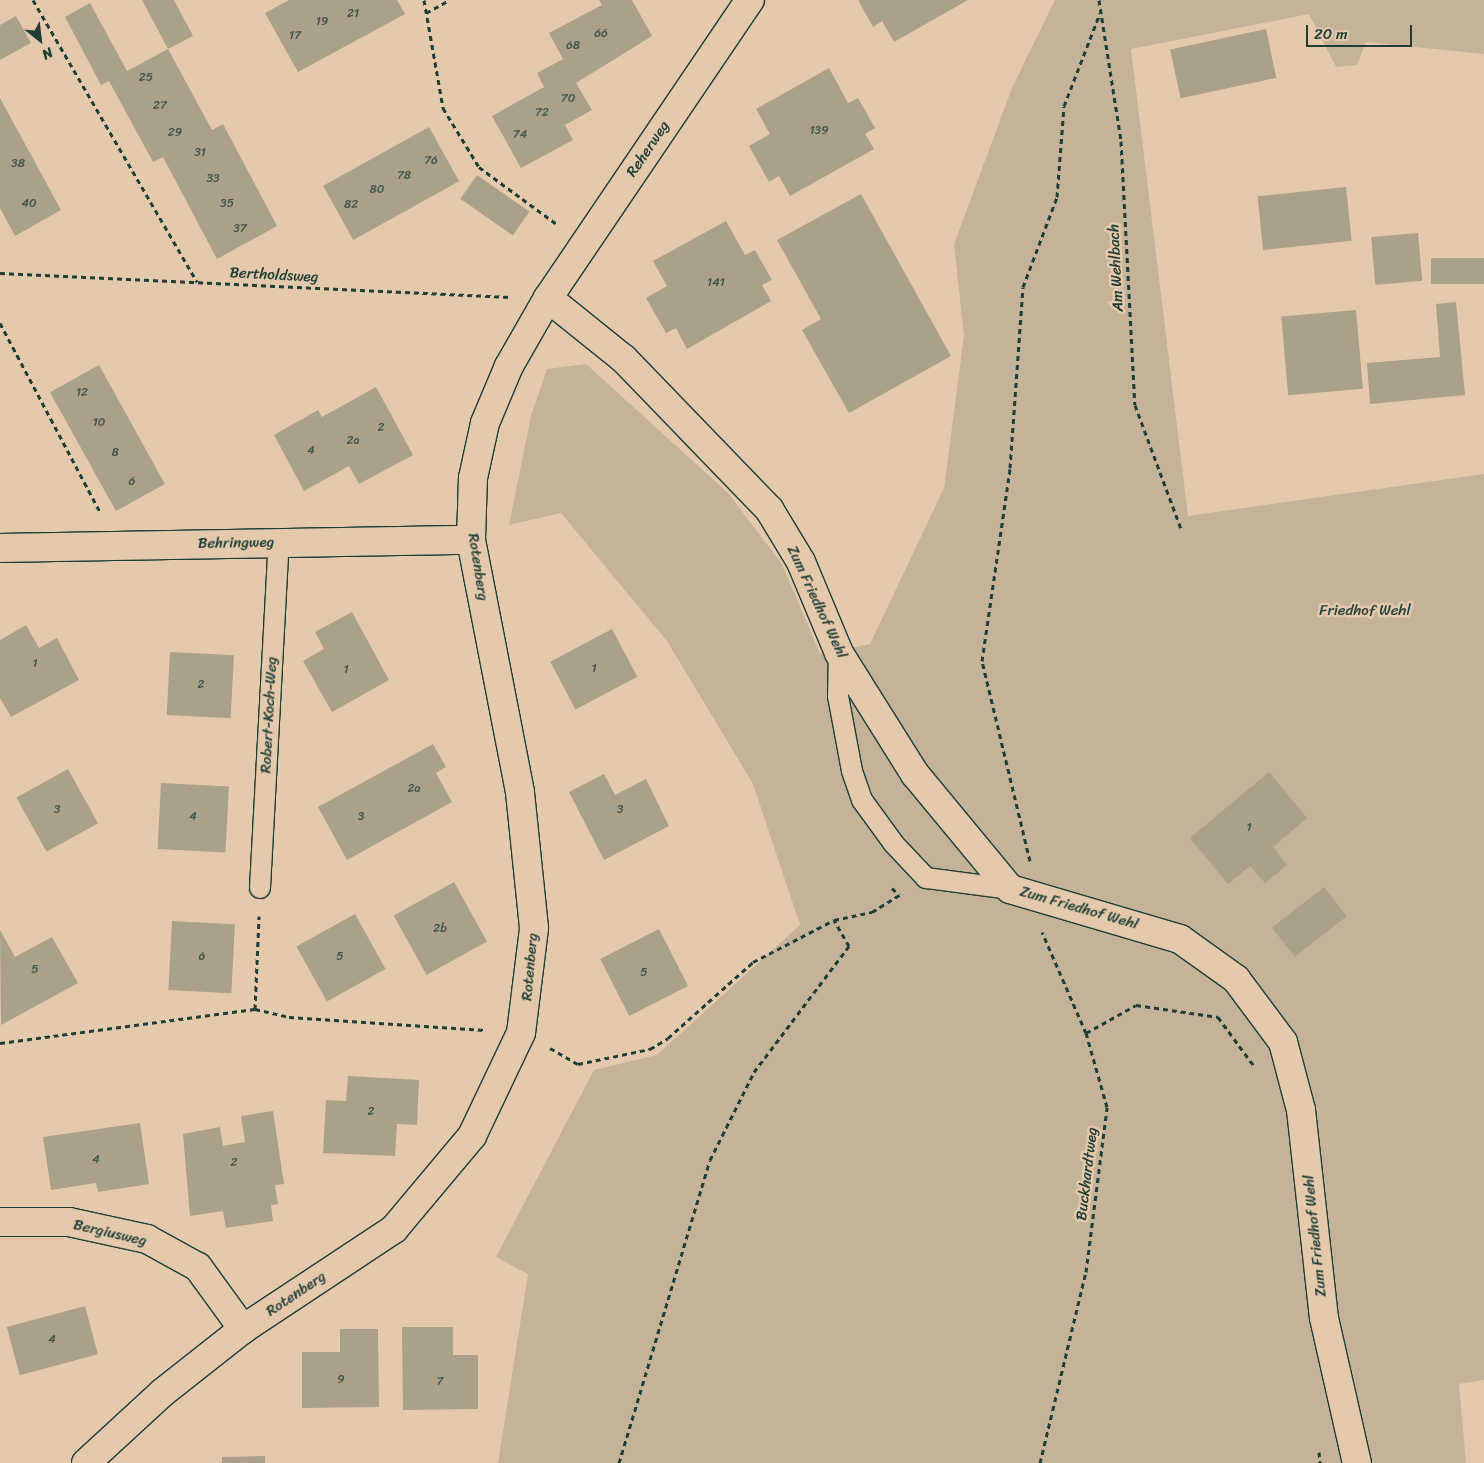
<!DOCTYPE html>
<html>
<head>
<meta charset="utf-8">
<style>
  body { margin:0 }
  #map { position:relative; width:1484px; height:1463px; overflow:hidden; background:#e5c9ac; font-family:Sriracha,sans-serif }
  div>[style] { position:absolute }
  .green>* { inset:0; background:#c4b299 }
  .building>* { inset:0; background:#aba089; transform-origin:0 0 }
  .path>* { height:3px; margin-top:-1.5px; transform-origin:0; background:repeating-linear-gradient(90deg,#1f3d34 0 5px,transparent 0 9px) }
  .roads { filter:drop-shadow(1px 0 #1f3d34) drop-shadow(-1px 0 #1f3d34) drop-shadow(0 1px #1f3d34) drop-shadow(0 -1px #1f3d34) }
  .service>* { height:20px; margin:-10px; padding:0 10px; transform-origin:10px; border-radius:10px; background:#e5c9ac }
  .minor>* { height:28px; margin:-14px; padding:0 14px; transform-origin:14px; border-radius:14px; background:#e5c9ac }
  span { translate:-50% -50%; white-space:nowrap; text-align:center; line-height:1.15; -webkit-text-stroke:5px #e5c9ac; paint-order:stroke }
  .number-label { font-size:12px; color:#425649 }
  .number-label span { -webkit-text-stroke-width:0 }
  .street-label { font-size:15px; color:#1f3d34 }
  .park-label { font-size:15px; color:#274339 }
  .north { position:absolute; left:15px; top:15px; width:50px; height:50px; -webkit-text-stroke:4px #e5c9ac; paint-order:stroke; rotate:151deg; font-size:14px; font-weight:700; line-height:20px; text-align:center; color:#1f3d34 }
  .north::after { content:''; display:block; margin:auto; width:18px; height:22px; background:#1f3d34; clip-path:polygon(50% 0,100% 100%,50% 72%,0 100%) }
  .scale { position:absolute; left:1306px; top:25px; width:106px; height:22px; box-sizing:border-box; border:2px solid #1f3d34; border-top:0; padding-left:6px; font-size:15px; line-height:18px; white-space:nowrap; color:#1f3d34; -webkit-text-stroke:4px #e5c9ac; paint-order:stroke }
</style>
</head>
<body>
<div id="map">
  <div class="green">
    <div style="clip-path:polygon(1055px 0,1484px 0,1484px 54px,1366px 42px,1357px 65px,1336px 67px,1309px 14px,1131px 49px,1188px 516px,1484px 474px,1484px 1380px,1459px 1384px,1466px 1463px,498px 1463px,528px 1274px,496px 1257px,594px 1070px,657px 1055px,800px 925px,753px 784px,667px 641px,561px 513px,509px 525px,531px 416px,547px 369px,586px 364px,728px 493px,782px 564px,820px 654px,870px 644px,944px 488px,964px 336px,954px 244px,1012px 88px)"></div>
  </div>
  <div class="building">
    <div style="clip-path:polygon(142px 0,174px 0,193px 36px,168px 49px,212px 130px,223px 124px,277px 226px,217px 259px,163px 157px,153px 162px,109px 81px,101px 85px,65px 17px,90px 3px,127px 71px,168px 49px)"></div>
    <div style="clip-path:polygon(289px 0,397px 0,405px 14px,298px 72px,265px 13px)"></div>
    <div style="clip-path:polygon(599px 0,632px 0,652px 36px,576px 83px,592px 110px,565px 125px,573px 140px,521px 168px,492px 116px,544px 87px,537px 73px,563px 59px,549px 33px,602px 5px)"></div>
    <div style="clip-path:polygon(858px 0,968px 0,894px 42px,882px 21px,873px 27px)"></div>
    <div style="clip-path:polygon(16px 16px,31px 43px,0 60px,0 25px)"></div>
    <div style="left:1266px;top:29px;width:50px;height:98px;rotate:78deg"></div>
    <div style="clip-path:polygon(829px 68px,848px 103px,858px 98px,875px 128px,865px 134px,874px 149px,790px 196px,779px 176px,769px 182px,749px 146px,770px 134px,756px 109px)"></div>
    <div style="clip-path:polygon(0 98px,61px 210px,15px 236px,0 208px)"></div>
    <div style="left:429px;top:127px;width:62px;height:121px;rotate:61deg"></div>
    <div style="left:477px;top:175px;width:64px;height:29px;rotate:35deg"></div>
    <div style="left:1346px;top:187px;width:54px;height:89px;rotate:84deg"></div>
    <div style="clip-path:polygon(861px 194px,951px 356px,849px 413px,802px 330px,821px 319px,777px 240px)"></div>
    <div style="clip-path:polygon(726px 221px,745px 255px,755px 250px,772px 280px,762px 285px,771px 301px,687px 349px,676px 328px,666px 333px,646px 298px,667px 286px,653px 261px)"></div>
    <div style="left:1418px;top:233px;width:48px;height:47px;rotate:85deg"></div>
    <div style="left:1484px;top:258px;width:26px;height:53px;rotate:90deg"></div>
    <div style="clip-path:polygon(1456px 302px,1465px 395px,1370px 404px,1367px 363px,1440px 357px,1436px 304px)"></div>
    <div style="left:1356px;top:310px;width:79px;height:75px;rotate:85deg"></div>
    <div style="left:99px;top:365px;width:136px;height:56px;rotate:61deg"></div>
    <div style="clip-path:polygon(376px 387px,413px 455px,359px 484px,349px 466px,304px 491px,274px 435px,318px 410px,322px 417px)"></div>
    <div style="clip-path:polygon(352px 612px,389px 680px,332px 712px,303px 661px,324px 649px,315px 632px)"></div>
    <div style="clip-path:polygon(26px 625px,39px 648px,57px 638px,79px 680px,11px 717px,0 698px,0 640px)"></div>
    <div style="left:612px;top:629px;width:54px;height:70px;rotate:62deg"></div>
    <div style="left:170px;top:652px;width:64px;height:63px;rotate:3deg"></div>
    <div style="clip-path:polygon(433px 744px,446px 767px,436px 773px,452px 802px,347px 860px,318px 807px)"></div>
    <div style="left:68px;top:769px;width:62px;height:59px;rotate:61deg"></div>
    <div style="clip-path:polygon(1269px 772px,1307px 818px,1273px 847px,1287px 865px,1265px 883px,1250px 866px,1228px 884px,1190px 838px)"></div>
    <div style="clip-path:polygon(604px 774px,615px 795px,646px 779px,669px 826px,604px 860px,569px 792px)"></div>
    <div style="left:161px;top:783px;width:68px;height:66px;rotate:3deg"></div>
    <div style="left:454px;top:882px;width:68px;height:69px;rotate:61deg"></div>
    <div style="left:1324px;top:887px;width:37px;height:66px;rotate:52deg"></div>
    <div style="left:355px;top:914px;width:63px;height:67px;rotate:61deg"></div>
    <div style="left:172px;top:921px;width:63px;height:69px;rotate:3deg"></div>
    <div style="left:659px;top:929px;width:64px;height:66px;rotate:63deg"></div>
    <div style="clip-path:polygon(0 930px,15px 957px,52px 937px,78px 983px,1px 1025px)"></div>
    <div style="clip-path:polygon(348px 1076px,419px 1080px,417px 1125px,397px 1124px,395px 1156px,323px 1153px,326px 1100px,346px 1101px)"></div>
    <div style="clip-path:polygon(273px 1111px,284px 1184px,275px 1185px,278px 1204px,271px 1205px,273px 1221px,226px 1228px,223px 1211px,190px 1216px,183px 1134px,220px 1127px,223px 1146px,245px 1142px,241px 1116px)"></div>
    <div style="clip-path:polygon(140px 1123px,149px 1184px,98px 1192px,96px 1183px,51px 1190px,43px 1137px)"></div>
    <div style="left:85px;top:1306px;width:50px;height:81px;rotate:75deg"></div>
    <div style="clip-path:polygon(402px 1327px,453px 1327px,453px 1355px,478px 1355px,478px 1409px,403px 1410px)"></div>
    <div style="clip-path:polygon(340px 1329px,378px 1329px,379px 1407px,302px 1408px,302px 1352px,340px 1352px)"></div>
    <div style="clip-path:polygon(265px 1456px,265px 1463px,222px 1463px,222px 1457px)"></div>
  </div>
  <div class="path">
    <div style="left:33px;top:0;width:326px;rotate:59.8deg"></div>
    <div style="left:424px;top:0;width:110px;rotate:80deg"></div>
    <div style="left:443px;top:108px;width:69px;rotate:58.6deg"></div>
    <div style="left:479px;top:167px;width:98px;rotate:36.3deg"></div>
    <div style="left:1099px;top:0;width:143px;rotate:81.1deg"></div>
    <div style="left:1121px;top:141px;width:264px;rotate:87deg"></div>
    <div style="left:1135px;top:405px;width:132px;rotate:69.6deg"></div>
    <div style="left:426px;top:13px;width:26px;rotate:-29deg"></div>
    <div style="left:0;top:273px;width:512px;rotate:2.69deg"></div>
    <div style="left:0;top:323px;width:216px;rotate:62.1deg"></div>
    <div style="left:1030px;top:861px;width:206px;rotate:-103.5deg"></div>
    <div style="left:982px;top:661px;width:195px;rotate:-81.7deg"></div>
    <div style="left:1010px;top:468px;width:181px;rotate:-85.9deg"></div>
    <div style="left:1023px;top:287px;width:96px;rotate:-69.3deg"></div>
    <div style="left:1057px;top:197px;width:91px;rotate:-85.6deg"></div>
    <div style="left:1064px;top:106px;width:100px;rotate:-68.8deg"></div>
    <div style="left:892px;top:888px;width:10px;rotate:45deg"></div>
    <div style="left:255px;top:1009px;width:93px;rotate:-87.5deg"></div>
    <div style="left:1086px;top:1033px;width:57px;rotate:-29.2deg"></div>
    <div style="left:1136px;top:1005px;width:83px;rotate:8.3deg"></div>
    <div style="left:1218px;top:1017px;width:61px;rotate:53.7deg"></div>
    <div style="left:0;top:1043px;width:257px;rotate:-7.6deg"></div>
    <div style="left:255px;top:1009px;width:35px;rotate:13deg"></div>
    <div style="left:289px;top:1017px;width:196px;rotate:3.8deg"></div>
    <div style="left:550px;top:1048px;width:32px;rotate:30deg"></div>
    <div style="left:578px;top:1064px;width:74px;rotate:-11.8deg"></div>
    <div style="left:650px;top:1049px;width:21px;rotate:-31deg"></div>
    <div style="left:668px;top:1038px;width:114px;rotate:-41.8deg"></div>
    <div style="left:753px;top:962px;width:91px;rotate:-27.4deg"></div>
    <div style="left:1319px;top:1452px;width:11px;rotate:85deg"></div>
    <div style="left:619px;top:1463px;width:316px;rotate:-73.3deg"></div>
    <div style="left:710px;top:1160px;width:98px;rotate:-63.4deg"></div>
    <div style="left:754px;top:1072px;width:158px;rotate:-53deg"></div>
    <div style="left:849px;top:946px;width:30px;rotate:-120deg"></div>
    <div style="left:834px;top:920px;width:39px;rotate:-12deg"></div>
    <div style="left:872px;top:912px;width:36px;rotate:-32deg"></div>
    <div style="left:1040px;top:1463px;width:196px;rotate:-76.5deg"></div>
    <div style="left:1086px;top:1272px;width:166px;rotate:-82.7deg"></div>
    <div style="left:1107px;top:1107px;width:77px;rotate:-105.8deg"></div>
    <div style="left:1086px;top:1033px;width:110px;rotate:-113.5deg"></div>
  </div>
  <div class="roads">
    <div class="service">
      <div style="left:839px;top:653px;width:43px;rotate:91.3deg"></div>
      <div style="left:838px;top:696px;width:76px;rotate:79.4deg"></div>
      <div style="left:852px;top:771px;width:31px;rotate:71deg"></div>
      <div style="left:862px;top:800px;width:54px;rotate:54deg"></div>
      <div style="left:894px;top:844px;width:47px;rotate:46.7deg"></div>
      <div style="left:926px;top:878px;width:85px;rotate:7.5deg"></div>
      <div style="left:260px;top:888px;width:347px;rotate:-86.9deg"></div>
    </div>
    <div class="minor">
      <div style="left:548px;top:298px;width:97px;rotate:38.8deg"></div>
      <div style="left:624px;top:359px;width:209px;rotate:46deg"></div>
      <div style="left:769px;top:509px;width:62px;rotate:58.9deg"></div>
      <div style="left:801px;top:562px;width:99px;rotate:67.3deg"></div>
      <div style="left:839px;top:653px;width:143px;rotate:57.9deg"></div>
      <div style="left:915px;top:774px;width:149px;rotate:50.4deg"></div>
      <div style="left:1010px;top:889px;width:177px;rotate:16.4deg"></div>
      <div style="left:1180px;top:939px;width:69px;rotate:35.5deg"></div>
      <div style="left:1236px;top:979px;width:79px;rotate:53.3deg"></div>
      <div style="left:1283px;top:1042px;width:70px;rotate:75.2deg"></div>
      <div style="left:1301px;top:1110px;width:209px;rotate:83.7deg"></div>
      <div style="left:1324px;top:1318px;width:149px;rotate:77.2deg"></div>
      <div style="left:0;top:548px;width:471px;rotate:-1deg"></div>
      <div style="left:0;top:1222px;width:69px"></div>
      <div style="left:69px;top:1222px;width:80px;rotate:12.3deg"></div>
      <div style="left:147px;top:1239px;width:58px;rotate:28.8deg"></div>
      <div style="left:198px;top:1267px;width:77px;rotate:54deg"></div>
      <div style="left:86px;top:1463px;width:103px;rotate:-42.6deg"></div>
      <div style="left:162px;top:1393px;width:103px;rotate:-38.3deg"></div>
      <div style="left:243px;top:1329px;width:181px;rotate:-33.5deg"></div>
      <div style="left:394px;top:1229px;width:121px;rotate:-50deg"></div>
      <div style="left:472px;top:1136px;width:114px;rotate:-64.6deg"></div>
      <div style="left:521px;top:1033px;width:106px;rotate:-82.9deg"></div>
      <div style="left:534px;top:928px;width:137px;rotate:-95.9deg"></div>
      <div style="left:520px;top:792px;width:257px;rotate:-101deg"></div>
      <div style="left:471px;top:540px;width:62px;rotate:-88.2deg"></div>
      <div style="left:473px;top:478px;width:56px;rotate:-77.7deg"></div>
      <div style="left:485px;top:423px;width:62px;rotate:-67.2deg"></div>
      <div style="left:509px;top:366px;width:78px;rotate:-60.2deg"></div>
      <div style="left:548px;top:298px;width:360px;rotate:-55.9deg"></div>
    </div>
  </div>
  <div class="number-label">
    <span style="left:353px;top:14px">21</span>
    <span style="left:322px;top:22px">19</span>
    <span style="left:601px;top:34px">66</span>
    <span style="left:295px;top:36px">17</span>
    <span style="left:573px;top:46px">68</span>
    <span style="left:146px;top:78px">25</span>
    <span style="left:568px;top:99px">70</span>
    <span style="left:160px;top:106px">27</span>
    <span style="left:542px;top:113px">72</span>
    <span style="left:819px;top:131px">139</span>
    <span style="left:175px;top:133px">29</span>
    <span style="left:520px;top:135px">74</span>
    <span style="left:200px;top:153px">31</span>
    <span style="left:431px;top:161px">76</span>
    <span style="left:18px;top:164px">38</span>
    <span style="left:404px;top:176px">78</span>
    <span style="left:213px;top:179px">33</span>
    <span style="left:377px;top:190px">80</span>
    <span style="left:29px;top:204px">40</span>
    <span style="left:227px;top:204px">35</span>
    <span style="left:351px;top:205px">82</span>
    <span style="left:240px;top:229px">37</span>
    <span style="left:716px;top:283px">141</span>
    <span style="left:82px;top:393px">12</span>
    <span style="left:99px;top:423px">10</span>
    <span style="left:381px;top:428px">2</span>
    <span style="left:353px;top:441px">2a</span>
    <span style="left:311px;top:451px">4</span>
    <span style="left:115px;top:453px">8</span>
    <span style="left:132px;top:482px">6</span>
    <span style="left:35px;top:664px">1</span>
    <span style="left:594px;top:669px">1</span>
    <span style="left:346px;top:670px">1</span>
    <span style="left:201px;top:685px">2</span>
    <span style="left:414px;top:789px">2a</span>
    <span style="left:57px;top:810px">3</span>
    <span style="left:620px;top:810px">3</span>
    <span style="left:193px;top:817px">4</span>
    <span style="left:361px;top:817px">3</span>
    <span style="left:1249px;top:828px">1</span>
    <span style="left:440px;top:929px">2b</span>
    <span style="left:202px;top:957px">6</span>
    <span style="left:340px;top:957px">5</span>
    <span style="left:35px;top:970px">5</span>
    <span style="left:644px;top:973px">5</span>
    <span style="left:371px;top:1112px">2</span>
    <span style="left:96px;top:1160px">4</span>
    <span style="left:234px;top:1163px">2</span>
    <span style="left:52px;top:1340px">4</span>
    <span style="left:341px;top:1380px">9</span>
    <span style="left:440px;top:1382px">7</span>
  </div>
  <div class="street-label">
    <span style="left:648px;top:149px;rotate:-56deg">Reherweg</span>
    <span style="left:1116px;top:268px;rotate:-93deg">Am Wehlbach</span>
    <span style="left:274px;top:275px;rotate:3deg">Bertholdsweg</span>
    <span style="left:236px;top:543px;rotate:-1deg">Behringweg</span>
    <span style="left:478px;top:567px;rotate:81deg">Rotenberg</span>
    <span style="left:817px;top:602px;rotate:65deg">Zum Friedhof Wehl</span>
    <span style="left:269px;top:715px;rotate:-87deg">Robert-Koch-Weg</span>
    <span style="left:1079px;top:908px;rotate:16deg">Zum Friedhof Wehl</span>
    <span style="left:530px;top:967px;rotate:-85deg">Rotenberg</span>
    <span style="left:1087px;top:1174px;rotate:-83deg">Buckhardtweg</span>
    <span style="left:110px;top:1233px;rotate:13deg">Bergiusweg</span>
    <span style="left:1315px;top:1236px;rotate:-96deg">Zum Friedhof Wehl</span>
    <span style="left:296px;top:1294px;rotate:-34deg">Rotenberg</span>
  </div>
  <div class="park-label">
    <span style="left:1365px;top:611px">Friedhof Wehl</span>
  </div>
  <div class="north">N</div>
  <div class="scale">20 m</div>
</div>
</body>
</html>
